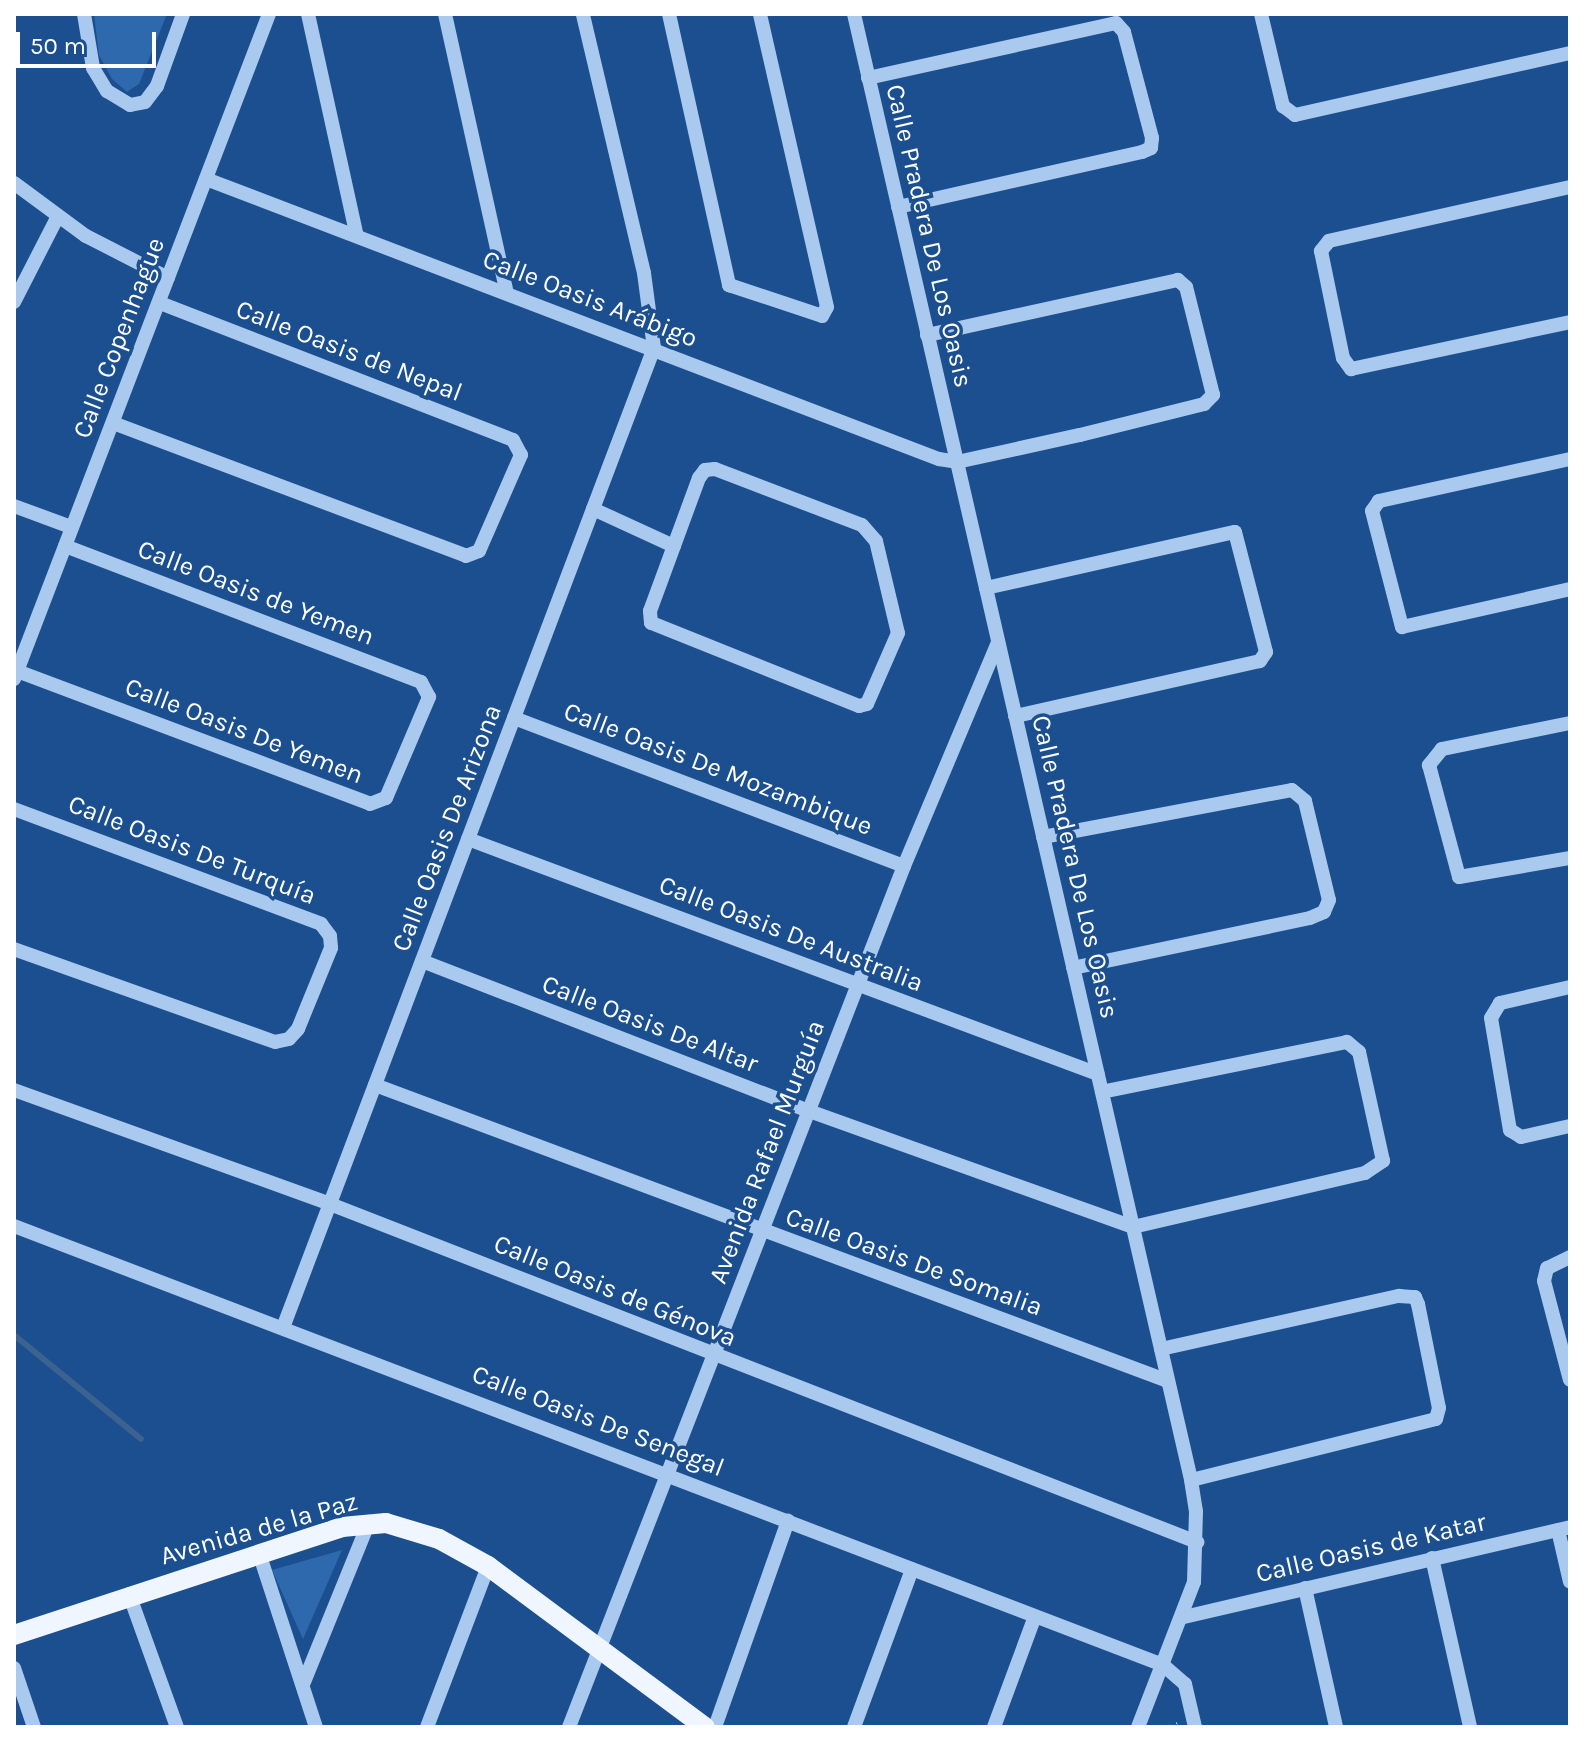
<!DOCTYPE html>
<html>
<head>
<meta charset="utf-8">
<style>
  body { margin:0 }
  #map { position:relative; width:1584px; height:1741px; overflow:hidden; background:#1b4f8f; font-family:Karla,sans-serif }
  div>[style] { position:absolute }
  .green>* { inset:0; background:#2e69ad }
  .stream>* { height:6px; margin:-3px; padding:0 3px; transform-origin:3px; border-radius:3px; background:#3c6290 }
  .path>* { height:3px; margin-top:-1.5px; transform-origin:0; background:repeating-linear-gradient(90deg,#a9c9ee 0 4px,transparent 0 10px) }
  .minor>* { height:14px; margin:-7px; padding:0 7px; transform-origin:7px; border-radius:7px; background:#a9c9ee }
  .major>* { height:20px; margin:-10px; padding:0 10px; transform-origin:10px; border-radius:10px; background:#f0f6ff }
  span { translate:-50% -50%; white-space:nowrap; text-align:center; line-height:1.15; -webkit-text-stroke:7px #1b4f8f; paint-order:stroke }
  .street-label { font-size:26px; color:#fff }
  .frame { position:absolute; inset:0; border:16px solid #fff; pointer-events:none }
  .scale { position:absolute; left:16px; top:32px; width:140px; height:36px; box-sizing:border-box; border:4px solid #fff; border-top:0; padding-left:10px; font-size:24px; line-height:28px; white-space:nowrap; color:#fff; -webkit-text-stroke:6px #1b4f8f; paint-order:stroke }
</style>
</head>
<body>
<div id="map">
  <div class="green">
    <div style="clip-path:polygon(94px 14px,167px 14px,139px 84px,127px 92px,112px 79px,99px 55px)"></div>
    <div style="clip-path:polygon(342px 1550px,303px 1639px,272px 1570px)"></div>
  </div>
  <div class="stream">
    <div style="left:14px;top:1335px;width:164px;rotate:39.3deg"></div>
  </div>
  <div class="path">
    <div style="left:1167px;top:1727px;width:11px;rotate:-22deg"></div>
  </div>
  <div class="minor">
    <div style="left:84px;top:14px;width:55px;rotate:80.5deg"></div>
    <div style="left:93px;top:68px;width:27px;rotate:59deg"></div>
    <div style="left:107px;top:91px;width:27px;rotate:31deg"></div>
    <div style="left:130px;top:105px;width:15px;rotate:-11deg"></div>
    <div style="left:145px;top:102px;width:20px;rotate:-53deg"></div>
    <div style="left:157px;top:86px;width:77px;rotate:-70.1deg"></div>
    <div style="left:308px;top:14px;width:227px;rotate:77.6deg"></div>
    <div style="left:445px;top:14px;width:286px;rotate:77.5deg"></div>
    <div style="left:669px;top:14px;width:278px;rotate:77.5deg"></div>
    <div style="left:729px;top:285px;width:98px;rotate:18.4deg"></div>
    <div style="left:822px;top:316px;width:10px;rotate:-61deg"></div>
    <div style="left:827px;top:307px;width:301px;rotate:-102.9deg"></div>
    <div style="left:854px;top:14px;width:1504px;rotate:77.05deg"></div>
    <div style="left:1191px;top:1480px;width:31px;rotate:81deg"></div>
    <div style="left:1196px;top:1511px;width:71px;rotate:91.6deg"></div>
    <div style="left:1194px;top:1582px;width:155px;rotate:111.1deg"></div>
    <div style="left:1261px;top:14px;width:95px;rotate:76.6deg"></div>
    <div style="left:1283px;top:106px;width:15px;rotate:37deg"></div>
    <div style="left:1295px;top:115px;width:282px;rotate:-12.7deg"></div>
    <div style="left:868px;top:78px;width:254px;rotate:-12.5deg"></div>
    <div style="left:1116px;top:23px;width:12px;rotate:48deg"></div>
    <div style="left:1124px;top:32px;width:110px;rotate:75.2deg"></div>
    <div style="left:1152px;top:138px;width:10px;rotate:96deg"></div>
    <div style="left:1151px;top:148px;width:10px;rotate:156deg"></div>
    <div style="left:1142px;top:152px;width:250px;rotate:167.3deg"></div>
    <div style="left:206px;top:179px;width:785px;rotate:20.91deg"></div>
    <div style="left:939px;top:459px;width:18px;rotate:9deg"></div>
    <div style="left:957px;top:462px;width:126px;rotate:-12.4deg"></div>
    <div style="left:1080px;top:435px;width:128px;rotate:-14deg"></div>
    <div style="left:1204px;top:404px;width:13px;rotate:-45deg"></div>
    <div style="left:1213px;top:395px;width:111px;rotate:-104deg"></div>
    <div style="left:1186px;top:287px;width:11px;rotate:-139deg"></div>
    <div style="left:1178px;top:280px;width:257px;rotate:167.6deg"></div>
    <div style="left:14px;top:183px;width:89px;rotate:36.4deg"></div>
    <div style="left:86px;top:236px;width:92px;rotate:27.1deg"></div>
    <div style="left:1570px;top:187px;width:247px;rotate:167.4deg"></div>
    <div style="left:1329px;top:241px;width:13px;rotate:129deg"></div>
    <div style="left:1321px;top:251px;width:109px;rotate:78.4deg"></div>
    <div style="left:1343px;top:358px;width:14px;rotate:54deg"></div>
    <div style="left:1351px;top:369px;width:224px;rotate:-12.1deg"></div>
    <div style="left:14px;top:302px;width:94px;rotate:-62.9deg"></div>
    <div style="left:113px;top:423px;width:377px;rotate:20.6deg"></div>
    <div style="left:466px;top:556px;width:14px;rotate:-21deg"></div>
    <div style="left:479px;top:551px;width:105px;rotate:-66.4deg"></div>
    <div style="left:521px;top:455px;width:17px;rotate:-118deg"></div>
    <div style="left:513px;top:440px;width:380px;rotate:-158.8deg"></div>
    <div style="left:1570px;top:459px;width:196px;rotate:167.6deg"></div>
    <div style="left:1379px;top:501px;width:12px;rotate:125deg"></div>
    <div style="left:1372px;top:511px;width:120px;rotate:75.5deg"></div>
    <div style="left:1402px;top:627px;width:172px;rotate:-12.7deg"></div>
    <div style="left:715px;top:469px;width:157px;rotate:20.9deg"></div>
    <div style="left:862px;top:525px;width:21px;rotate:49deg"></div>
    <div style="left:876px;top:541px;width:95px;rotate:76.6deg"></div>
    <div style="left:898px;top:633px;width:77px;rotate:113.6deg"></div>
    <div style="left:867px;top:704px;width:8px;rotate:166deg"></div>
    <div style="left:859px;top:706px;width:224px;rotate:-158.2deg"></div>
    <div style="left:651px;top:623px;width:12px;rotate:-95deg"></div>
    <div style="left:650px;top:611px;width:142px;rotate:-69.8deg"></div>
    <div style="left:699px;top:478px;width:10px;rotate:-53deg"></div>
    <div style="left:705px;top:470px;width:10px;rotate:-6deg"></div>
    <div style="left:14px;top:506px;width:61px;rotate:20.2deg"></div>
    <div style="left:593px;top:509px;width:89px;rotate:24.6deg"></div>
    <div style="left:986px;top:588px;width:255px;rotate:-12.7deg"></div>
    <div style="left:1235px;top:532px;width:124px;rotate:75.5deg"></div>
    <div style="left:1266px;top:652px;width:11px;rotate:124deg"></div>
    <div style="left:1260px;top:661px;width:251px;rotate:167.3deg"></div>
    <div style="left:17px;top:671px;width:377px;rotate:20.6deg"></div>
    <div style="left:370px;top:804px;width:17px;rotate:-21deg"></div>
    <div style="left:386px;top:798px;width:110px;rotate:-66.9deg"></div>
    <div style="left:429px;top:697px;width:17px;rotate:-118deg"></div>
    <div style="left:421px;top:682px;width:381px;rotate:-159.1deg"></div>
    <div style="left:14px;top:679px;width:712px;rotate:-69.02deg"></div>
    <div style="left:514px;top:718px;width:417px;rotate:20.8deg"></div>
    <div style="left:1570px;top:723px;width:131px;rotate:168.5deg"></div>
    <div style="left:1442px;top:749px;width:21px;rotate:129deg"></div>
    <div style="left:1429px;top:765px;width:116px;rotate:75deg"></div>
    <div style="left:1459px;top:877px;width:113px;rotate:-9.7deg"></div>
    <div style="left:14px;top:809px;width:328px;rotate:20.5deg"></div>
    <div style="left:321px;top:924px;width:15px;rotate:53deg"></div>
    <div style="left:330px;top:936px;width:12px;rotate:85deg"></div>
    <div style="left:331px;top:948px;width:87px;rotate:112.2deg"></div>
    <div style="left:298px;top:1029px;width:13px;rotate:132deg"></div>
    <div style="left:289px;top:1039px;width:14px;rotate:168deg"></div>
    <div style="left:275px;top:1042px;width:277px;rotate:-160.4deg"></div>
    <div style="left:1043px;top:837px;width:253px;rotate:-10.7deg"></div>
    <div style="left:1292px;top:790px;width:17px;rotate:40deg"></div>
    <div style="left:1305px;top:801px;width:102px;rotate:76.4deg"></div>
    <div style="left:1329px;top:900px;width:13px;rotate:113deg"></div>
    <div style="left:1324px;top:912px;width:15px;rotate:157deg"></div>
    <div style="left:1310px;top:918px;width:242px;rotate:168.1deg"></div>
    <div style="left:468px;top:839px;width:672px;rotate:20.46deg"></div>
    <div style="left:422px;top:961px;width:415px;rotate:21.2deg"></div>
    <div style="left:809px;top:1111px;width:344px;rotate:19.7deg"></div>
    <div style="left:1133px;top:1227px;width:238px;rotate:-13.1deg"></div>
    <div style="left:1365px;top:1173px;width:22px;rotate:-34deg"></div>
    <div style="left:1383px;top:1161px;width:112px;rotate:-102.4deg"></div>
    <div style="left:1359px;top:1052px;width:16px;rotate:-140deg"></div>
    <div style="left:1347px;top:1042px;width:250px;rotate:168.5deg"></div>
    <div style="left:1570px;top:987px;width:72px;rotate:167.1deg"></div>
    <div style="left:1500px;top:1003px;width:17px;rotate:121deg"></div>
    <div style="left:1491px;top:1018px;width:114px;rotate:80.4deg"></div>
    <div style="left:1510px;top:1130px;width:13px;rotate:32deg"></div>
    <div style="left:1521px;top:1137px;width:50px;rotate:-12.7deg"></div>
    <div style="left:375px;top:1085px;width:846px;rotate:20.47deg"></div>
    <div style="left:14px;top:1090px;width:336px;rotate:19.8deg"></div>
    <div style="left:330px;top:1204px;width:931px;rotate:21.3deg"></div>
    <div style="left:14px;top:1226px;width:1230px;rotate:20.91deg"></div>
    <div style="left:1163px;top:1665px;width:29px;rotate:41deg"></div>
    <div style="left:1185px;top:1684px;width:44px;rotate:76.9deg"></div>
    <div style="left:1570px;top:1257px;width:25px;rotate:154deg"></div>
    <div style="left:1547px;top:1268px;width:13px;rotate:103deg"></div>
    <div style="left:1544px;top:1281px;width:102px;rotate:75.3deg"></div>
    <div style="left:284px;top:1325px;width:1045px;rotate:-69.26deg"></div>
    <div style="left:654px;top:348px;width:76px;rotate:-97.6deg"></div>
    <div style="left:644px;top:273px;width:266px;rotate:-103.3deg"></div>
    <div style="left:1161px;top:1349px;width:244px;rotate:-12.6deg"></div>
    <div style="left:1399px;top:1296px;width:16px;rotate:4deg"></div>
    <div style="left:1415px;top:1297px;width:8px;rotate:67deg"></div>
    <div style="left:1418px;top:1304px;width:106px;rotate:78.6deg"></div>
    <div style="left:1439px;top:1408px;width:11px;rotate:105deg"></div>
    <div style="left:1436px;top:1419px;width:252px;rotate:166deg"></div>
    <div style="left:1558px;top:1530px;width:53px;rotate:77deg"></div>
    <div style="left:259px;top:1553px;width:183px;rotate:71.9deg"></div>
    <div style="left:1432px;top:1558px;width:173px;rotate:77.3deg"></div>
    <div style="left:1305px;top:1588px;width:142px;rotate:77.4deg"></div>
    <div style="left:129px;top:1594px;width:141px;rotate:70.2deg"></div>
    <div style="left:1184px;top:1617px;width:396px;rotate:-13.1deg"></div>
    <div style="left:14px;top:1668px;width:62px;rotate:71.3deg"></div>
    <div style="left:304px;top:1682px;width:173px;rotate:-67.9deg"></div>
    <div style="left:427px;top:1727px;width:172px;rotate:-69.2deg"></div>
    <div style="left:569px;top:1727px;width:924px;rotate:-68.74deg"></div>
    <div style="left:904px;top:866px;width:243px;rotate:-67.2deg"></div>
    <div style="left:715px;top:1727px;width:219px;rotate:-70.5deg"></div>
    <div style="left:854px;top:1727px;width:168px;rotate:-69.8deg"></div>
    <div style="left:994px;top:1727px;width:115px;rotate:-69.7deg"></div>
  </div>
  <div class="major">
    <div style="left:14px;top:1635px;width:345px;rotate:-18.2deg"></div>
    <div style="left:342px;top:1527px;width:44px;rotate:-5.2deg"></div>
    <div style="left:386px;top:1523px;width:55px;rotate:16.8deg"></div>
    <div style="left:439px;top:1539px;width:56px;rotate:28.9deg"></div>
    <div style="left:488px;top:1566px;width:270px;rotate:36.6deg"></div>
  </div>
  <div class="street-label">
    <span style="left:929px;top:236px;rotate:77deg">Calle Pradera De Los Oasis</span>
    <span style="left:590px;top:299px;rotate:21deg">Calle Oasis Arábigo</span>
    <span style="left:119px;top:338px;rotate:-69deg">Calle Copenhague</span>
    <span style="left:349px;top:351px;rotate:21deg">Calle Oasis de Nepal</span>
    <span style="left:256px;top:593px;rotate:21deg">Calle Oasis de Yemen</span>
    <span style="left:244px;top:731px;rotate:21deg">Calle Oasis De Yemen</span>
    <span style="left:718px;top:769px;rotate:21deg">Calle Oasis De Mozambique</span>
    <span style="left:447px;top:828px;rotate:-69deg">Calle Oasis De Arizona</span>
    <span style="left:192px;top:850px;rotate:21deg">Calle Oasis De Turquía</span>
    <span style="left:1075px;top:867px;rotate:77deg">Calle Pradera De Los Oasis</span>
    <span style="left:791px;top:934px;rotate:21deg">Calle Oasis De Australia</span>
    <span style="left:650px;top:1024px;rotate:21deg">Calle Oasis De Altar</span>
    <span style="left:767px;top:1152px;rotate:-69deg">Avenida Rafael Murguía</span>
    <span style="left:914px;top:1262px;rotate:20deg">Calle Oasis De Somalia</span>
    <span style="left:615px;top:1291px;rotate:22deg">Calle Oasis de Génova</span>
    <span style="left:598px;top:1421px;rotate:21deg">Calle Oasis De Senegal</span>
    <span style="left:259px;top:1529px;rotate:-16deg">Avenida de la Paz</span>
    <span style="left:1371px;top:1548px;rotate:-13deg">Calle Oasis de Katar</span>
  </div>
  <div class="frame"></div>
  <div class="scale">50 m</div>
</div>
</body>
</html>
